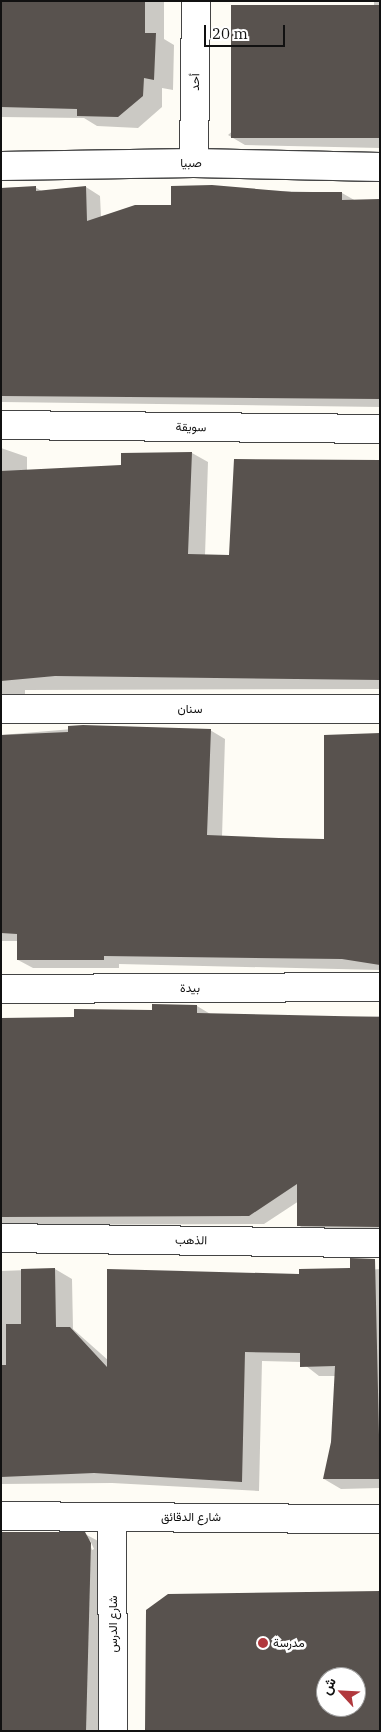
<!DOCTYPE html>
<html>
<head>
<meta charset="utf-8">
<style>
  body { margin:0 }
  #map { position:relative; width:381px; height:1732px; overflow:hidden; background:#fefcf5; font-family:"IBM Plex Serif",Vazirmatn,serif }
  div>[style] { position:absolute }
  .shadow>* { inset:0; background:#0003 }
  .building>* { inset:0; background:#58524e; transform-origin:0 0 }
  .roads { filter:drop-shadow(1px 0 #444) drop-shadow(-1px 0 #444) drop-shadow(0 1px #444) drop-shadow(0 -1px #444) }
  .minor>* { height:28px; margin:-14px; padding:0 14px; transform-origin:14px; border-radius:14px; background:#fff }
  .dots>* { width:14px; height:14px; translate:-50% -50%; box-sizing:border-box; border:2px solid #fff; border-radius:50% }
  span { translate:-50% -50%; white-space:nowrap; text-align:center; line-height:1.15; -webkit-text-stroke:5px #fff; paint-order:stroke }
  .street-label { font-size:12px; color:#111 }
  .poi-label { font-size:12px; color:#111 }
  .left { translate:0 -50%; text-align:left }
  .frame { position:absolute; inset:0; border:2px solid #111; pointer-events:none }
  .north { position:absolute; left:316px; top:1667px; width:50px; height:50px; box-sizing:border-box; background:#fff; border:1px solid #a0a0a0; border-radius:50%; rotate:295deg; font-size:14px; font-weight:700; line-height:20px; text-align:center; color:#111 }
  .north::after { content:''; display:block; margin:auto; width:18px; height:22px; background:#b1383d; clip-path:polygon(50% 0,100% 100%,50% 72%,0 100%) }
  .scale { position:absolute; left:204px; top:25px; width:81px; height:22px; box-sizing:border-box; border:2px solid #111; border-top:0; padding-left:6px; font-size:15px; line-height:18px; white-space:nowrap; color:#111; -webkit-text-stroke:4px #fff; paint-order:stroke }
</style>
</head>
<body>
<div id="map">
  <div class="shadow">
    <div style="clip-path:polygon(1px 1px,164px 1px,164px 39px,174px 45px,173px 90px,162px 88px,162px 107px,138px 128px,97px 126px,84px 118px,1px 117px)"></div>
    <div style="clip-path:polygon(374px 1px,380px 1px,380px 148px,245px 145px,228px 135px,374px 6px)"></div>
    <div style="clip-path:polygon(35px 187px,43px 192px,86px 187px,100px 196px,101px 217px,172px 206px,172px 187px,342px 193px,356px 201px,380px 200px,380px 407px,1px 402px,1px 188px)"></div>
    <div style="clip-path:polygon(1px 448px,27px 457px,27px 471px,122px 466px,192px 453px,208px 462px,205px 556px,230px 556px,380px 461px,380px 689px,25px 690px,25px 697px,1px 696px)"></div>
    <div style="clip-path:polygon(108px 726px,210px 730px,225px 739px,222px 837px,325px 840px,380px 734px,380px 970px,119px 964px,119px 968px,33px 968px,18px 960px,18px 941px,1px 941px,1px 735px)"></div>
    <div style="clip-path:polygon(154px 1005px,197px 1006px,212px 1015px,284px 1018px,380px 1016px,380px 1235px,313px 1234px,298px 1225px,299px 1201px,264px 1224px,1px 1225px,1px 1018px,76px 1018px,154px 1012px)"></div>
    <div style="clip-path:polygon(55px 1269px,72px 1279px,73px 1329px,109px 1361px,300px 1275px,380px 1269px,380px 1488px,341px 1489px,324px 1479px,333px 1442px,336px 1376px,319px 1376px,301px 1362px,262px 1361px,259px 1491px,112px 1483px,1px 1484px,1px 1271px)"></div>
    <div style="clip-path:polygon(evenodd,85px 1534px,100px 1542px,105px 1731px,1px 1731px,85px 1534px,88px 1540px,90px 1540px,94px 1549px,92px 1550px,88px 1540px)"></div>
  </div>
  <div class="building">
    <div style="clip-path:polygon(1px 1px,145px 1px,145px 33px,156px 33px,154px 80px,144px 78px,143px 96px,118px 117px,77px 116px,77px 109px,1px 107px)"></div>
    <div style="left:380px;top:5px;width:133px;height:149px;rotate:90deg"></div>
    <div style="clip-path:polygon(212px 185px,292px 192px,342px 192px,342px 200px,380px 199px,380px 399px,1px 396px,1px 188px,36px 186px,36px 191px,86px 186px,87px 221px,135px 205px,171px 205px,171px 186px)"></div>
    <div style="clip-path:polygon(192px 452px,188px 554px,229px 555px,234px 459px,380px 460px,380px 680px,55px 676px,1px 681px,1px 471px,121px 465px,121px 453px)"></div>
    <div style="clip-path:polygon(83px 725px,211px 729px,207px 835px,279px 838px,324px 839px,324px 735px,380px 733px,380px 965px,342px 959px,104px 956px,104px 960px,17px 960px,17px 934px,1px 933px,1px 735px,68px 732px,68px 726px)"></div>
    <div style="clip-path:polygon(152px 1004px,197px 1005px,197px 1013px,380px 1017px,380px 1227px,297px 1226px,297px 1184px,249px 1216px,1px 1217px,1px 1018px,74px 1017px,74px 1009px,152px 1010px)"></div>
    <div style="clip-path:polygon(350px 1258px,375px 1259px,380px 1479px,323px 1479px,331px 1442px,335px 1366px,300px 1367px,300px 1353px,245px 1352px,242px 1482px,94px 1473px,1px 1477px,1px 1365px,6px 1365px,6px 1324px,21px 1324px,21px 1269px,55px 1268px,56px 1327px,70px 1327px,107px 1367px,107px 1269px,299px 1274px,299px 1269px,350px 1268px)"></div>
    <div style="clip-path:polygon(1px 1532px,85px 1532px,91px 1543px,86px 1731px,1px 1731px)"></div>
    <div style="clip-path:polygon(evenodd,380px 1591px,380px 1731px,145px 1731px,146px 1610px,168px 1594px,380px 1591px,326px 1677px,356px 1677px,356px 1707px,326px 1707px,326px 1677px)"></div>
  </div>
  <div class="roads">
    <div class="minor">
      <div style="left:194px;top:163px;width:162px;rotate:-89.3deg"></div>
      <div style="left:1px;top:166px;width:193px;rotate:-0.9deg"></div>
      <div style="left:194px;top:163px;width:186px;rotate:1.2deg"></div>
      <div style="left:1px;top:425px;width:379px;rotate:0.6deg"></div>
      <div style="left:1px;top:709px;width:379px"></div>
      <div style="left:1px;top:989px;width:379px;rotate:-0.3deg"></div>
      <div style="left:1px;top:1238px;width:379px;rotate:0.8deg"></div>
      <div style="left:1px;top:1516px;width:379px;rotate:0.5deg"></div>
      <div style="left:112px;top:1517px;width:214px;rotate:89.7deg"></div>
    </div>
  </div>
  <div class="dots">
    <div style="left:263px;top:1643px;background:#b1383d"></div>
  </div>
  <div class="street-label">
    <span style="left:195px;top:82px;rotate:-89deg">أحد</span>
    <span style="left:191px;top:163px">صبيا</span>
    <span style="left:191px;top:427px;rotate:1deg">سويقة</span>
    <span style="left:190px;top:709px">سنان</span>
    <span style="left:190px;top:988px">بيدة</span>
    <span style="left:191px;top:1240px;rotate:1deg">الذهب</span>
    <span style="left:191px;top:1517px">شارع الدقائق</span>
    <span style="left:113px;top:1624px;rotate:-90deg">شارع الدرس</span>
  </div>
  <div class="poi-label">
    <span class="left" style="left:273px;top:1643px">مدرسة</span>
  </div>
  <div class="frame"></div>
  <div class="north">ش</div>
  <div class="scale">20 m</div>
</div>
</body>
</html>
